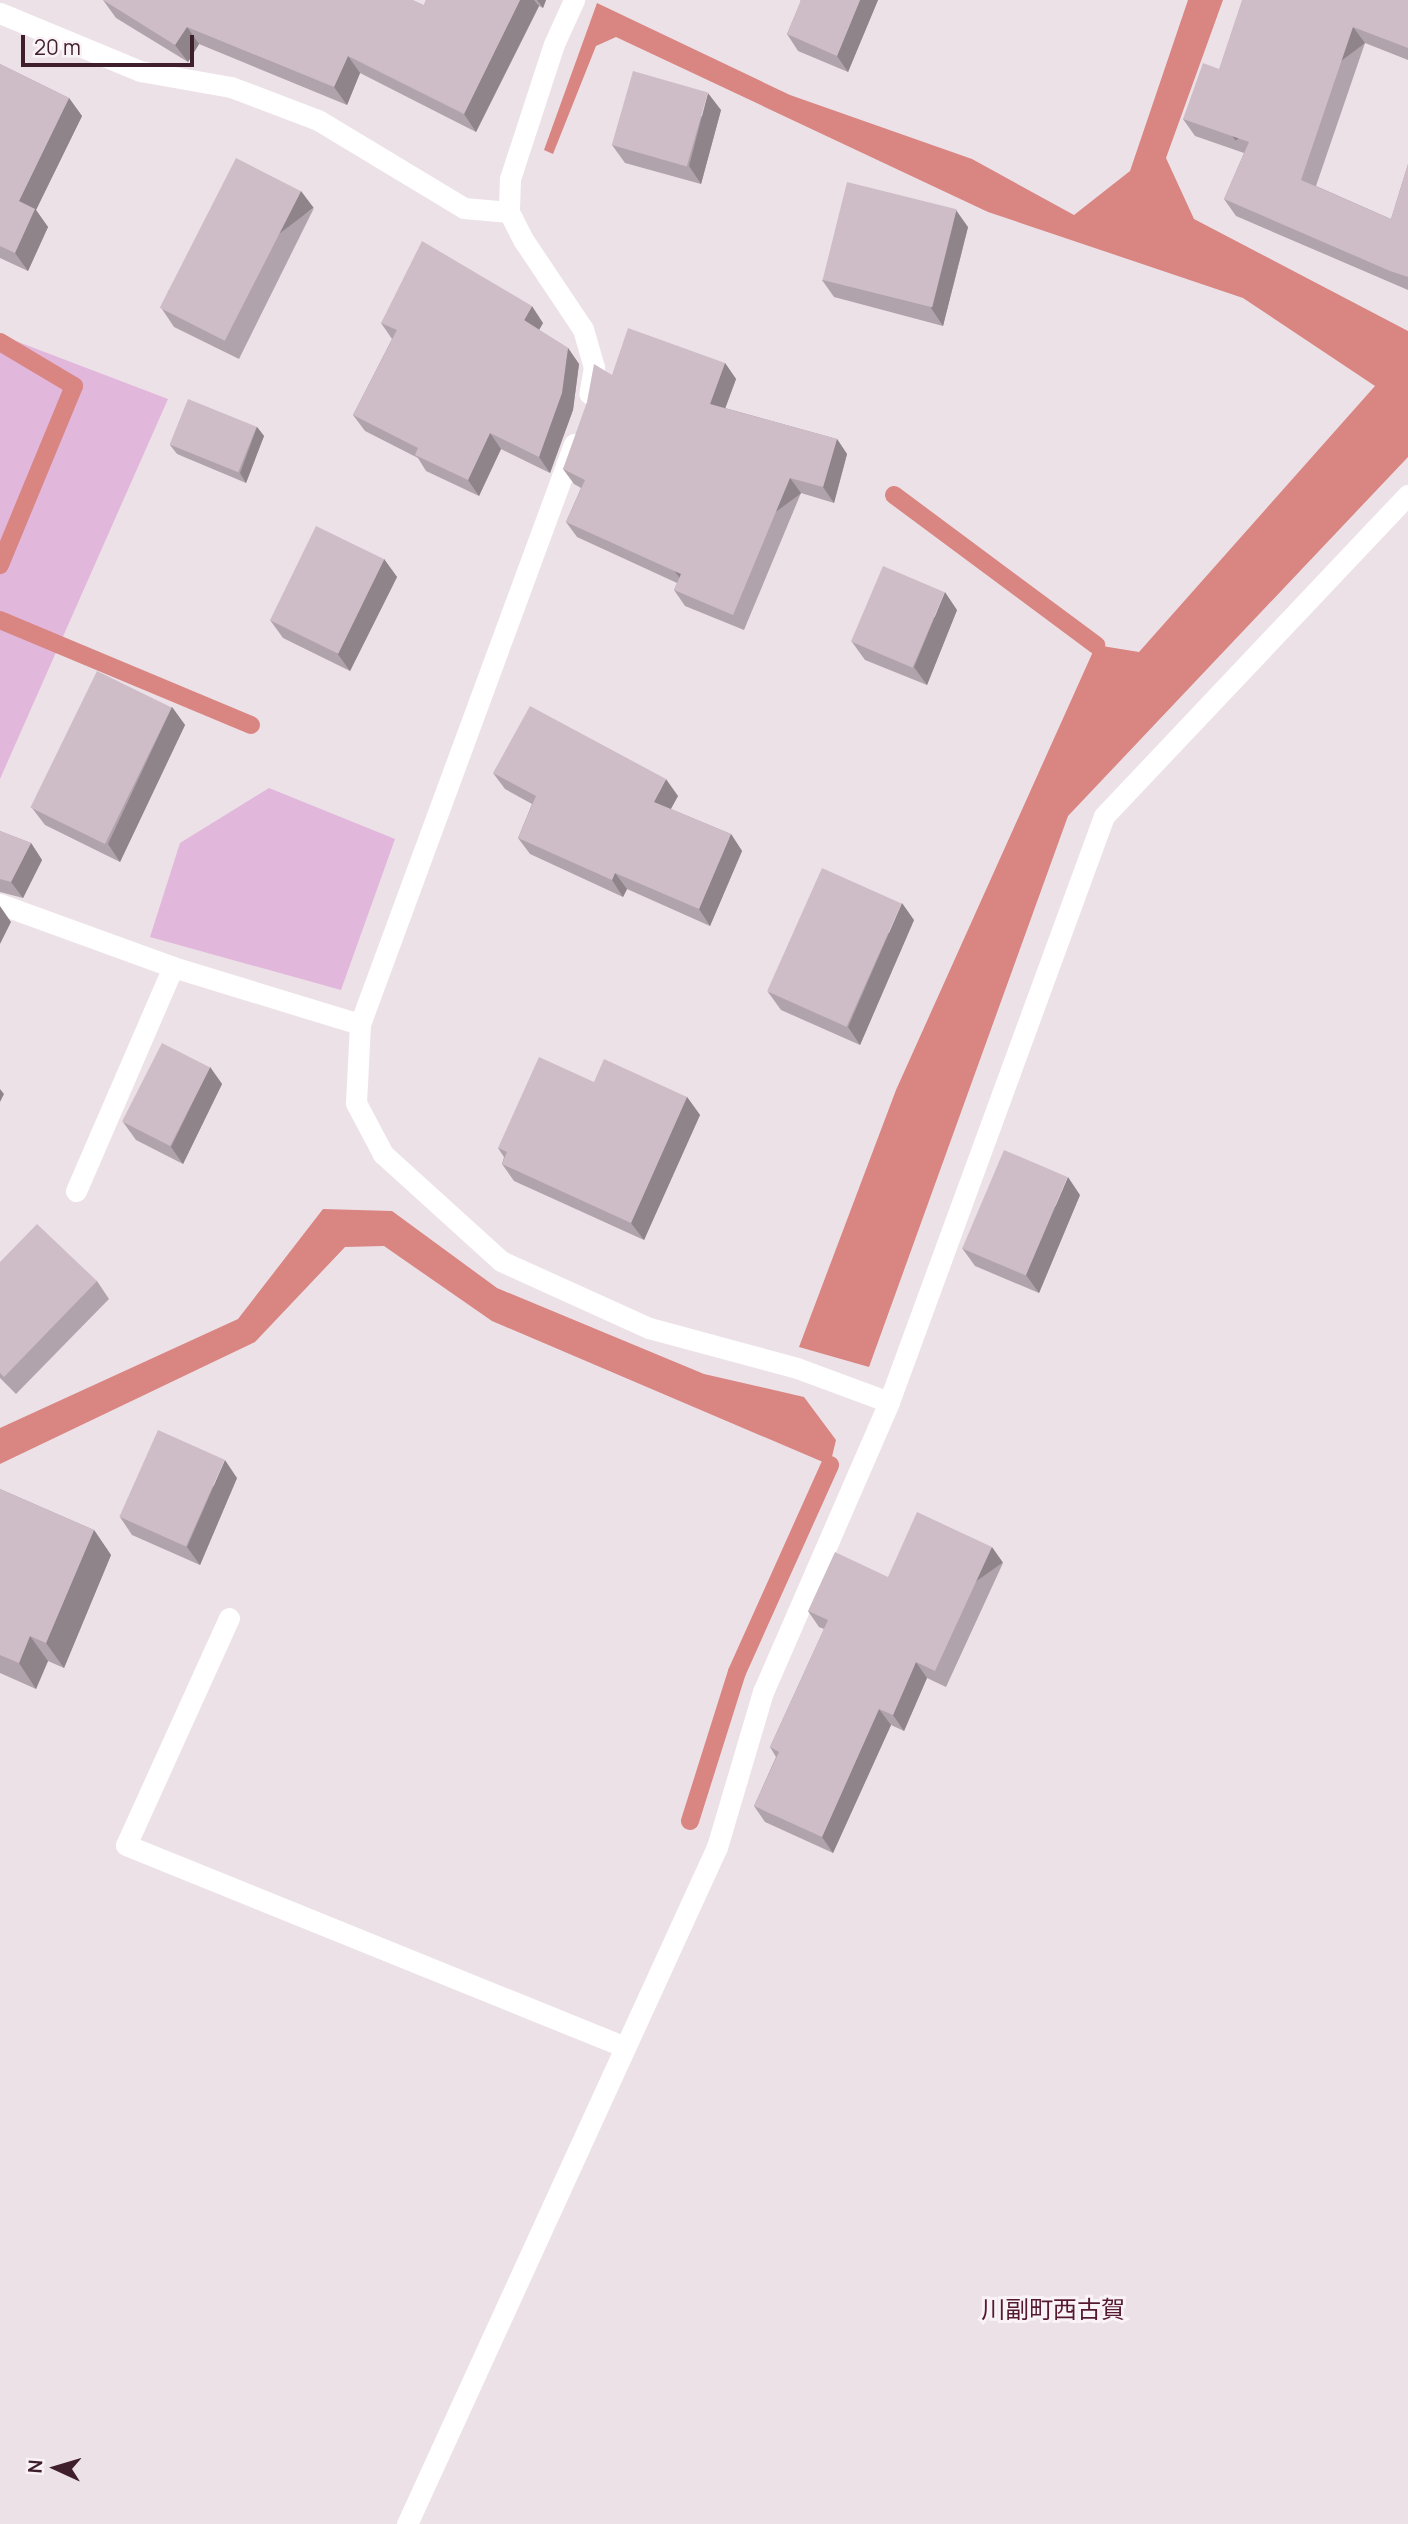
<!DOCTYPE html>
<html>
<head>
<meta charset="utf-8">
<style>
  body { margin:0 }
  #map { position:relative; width:1408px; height:2524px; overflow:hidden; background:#ede1e8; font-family:Manrope,"Noto Sans JP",sans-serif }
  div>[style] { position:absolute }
  .green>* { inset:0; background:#e1b7db }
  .water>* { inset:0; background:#d98582 }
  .stream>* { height:18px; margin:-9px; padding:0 9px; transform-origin:9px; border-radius:9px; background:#d98582 }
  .minor>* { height:21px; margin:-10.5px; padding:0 10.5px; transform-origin:10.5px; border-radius:10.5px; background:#fff }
  .wall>* { inset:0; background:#b1a3ab }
  .shaded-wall>* { inset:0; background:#90848b; transform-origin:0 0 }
  .building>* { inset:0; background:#cebdc7; transform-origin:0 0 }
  span { translate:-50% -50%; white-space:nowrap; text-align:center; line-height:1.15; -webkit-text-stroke:6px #f9f2f7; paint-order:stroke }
  .quarter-label { font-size:24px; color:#55192f }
  .north { position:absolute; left:21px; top:2433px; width:70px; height:70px; -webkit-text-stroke:5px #f9f2f7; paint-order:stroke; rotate:274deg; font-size:19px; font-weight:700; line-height:28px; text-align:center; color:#401f2c }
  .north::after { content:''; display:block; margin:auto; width:24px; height:32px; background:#401f2c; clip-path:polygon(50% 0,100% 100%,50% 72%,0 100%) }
  .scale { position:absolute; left:21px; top:35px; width:173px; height:32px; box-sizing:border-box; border:4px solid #401f2c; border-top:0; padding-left:9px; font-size:21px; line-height:24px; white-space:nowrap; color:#401f2c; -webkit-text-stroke:5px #f9f2f7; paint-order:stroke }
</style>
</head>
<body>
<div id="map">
  <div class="green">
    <div style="clip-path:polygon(0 335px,168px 399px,0 779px)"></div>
    <div style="clip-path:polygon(269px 788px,395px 839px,341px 990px,150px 937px,180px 843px)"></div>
  </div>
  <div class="water">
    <div style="clip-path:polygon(1188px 0,1223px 0,1166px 158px,1194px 219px,1408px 331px,1408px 457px,1068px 816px,869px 1367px,799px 1347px,896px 1090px,1096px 645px,1139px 652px,1375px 386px,1243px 298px,988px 212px,616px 37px,596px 46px,553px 154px,544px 150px,597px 3px,790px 95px,972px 159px,1074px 215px,1130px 171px)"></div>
    <div style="clip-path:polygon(323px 1209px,392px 1211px,497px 1288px,704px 1374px,804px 1397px,836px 1440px,830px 1465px,492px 1321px,384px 1246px,345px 1247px,255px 1342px,0 1464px,0 1428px,238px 1319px)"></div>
  </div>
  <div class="stream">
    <div style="left:0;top:342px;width:86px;rotate:30.7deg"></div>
    <div style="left:74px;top:386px;width:194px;rotate:112.5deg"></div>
    <div style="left:894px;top:495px;width:252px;rotate:36.6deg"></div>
    <div style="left:0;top:620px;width:272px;rotate:22.7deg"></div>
    <div style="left:690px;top:1821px;width:156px;rotate:-72.5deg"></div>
    <div style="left:737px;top:1672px;width:227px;rotate:-65.8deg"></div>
  </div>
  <div class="minor">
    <div style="left:574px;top:0;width:48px;rotate:114.4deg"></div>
    <div style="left:554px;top:44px;width:142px;rotate:108.1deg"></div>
    <div style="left:510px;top:179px;width:33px;rotate:92deg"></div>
    <div style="left:509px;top:212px;width:33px;rotate:63deg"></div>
    <div style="left:524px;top:241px;width:106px;rotate:56.2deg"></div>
    <div style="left:583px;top:329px;width:40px;rotate:74deg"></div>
    <div style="left:594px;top:367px;width:27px;rotate:100deg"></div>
    <div style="left:0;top:13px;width:152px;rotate:22.5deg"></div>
    <div style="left:140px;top:71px;width:92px;rotate:10deg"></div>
    <div style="left:231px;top:87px;width:93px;rotate:20.8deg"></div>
    <div style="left:318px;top:120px;width:170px;rotate:31.1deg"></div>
    <div style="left:464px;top:208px;width:45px;rotate:5.1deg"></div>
    <div style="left:574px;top:444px;width:618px;rotate:110.25deg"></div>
    <div style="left:360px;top:1024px;width:79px;rotate:92.9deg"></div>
    <div style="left:356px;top:1103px;width:58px;rotate:62.1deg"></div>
    <div style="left:383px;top:1154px;width:159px;rotate:42.2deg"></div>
    <div style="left:501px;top:1261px;width:162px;rotate:24.4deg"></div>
    <div style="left:649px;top:1328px;width:153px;rotate:15.1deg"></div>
    <div style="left:797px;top:1368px;width:98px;rotate:20.3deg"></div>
    <div style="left:0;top:904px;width:184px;rotate:20deg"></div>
    <div style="left:173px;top:967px;width:195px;rotate:17deg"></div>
    <div style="left:76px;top:1191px;width:244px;rotate:-66.6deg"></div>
    <div style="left:229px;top:1618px;width:249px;rotate:114.4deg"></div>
    <div style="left:126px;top:1845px;width:538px;rotate:22.04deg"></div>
    <div style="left:407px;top:2524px;width:745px;rotate:-65.4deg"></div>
    <div style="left:717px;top:1847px;width:162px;rotate:-73.5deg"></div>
    <div style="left:763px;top:1692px;width:316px;rotate:-66.5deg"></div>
    <div style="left:889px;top:1402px;width:624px;rotate:-69.85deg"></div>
    <div style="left:1104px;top:816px;width:442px;rotate:-46.6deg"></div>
  </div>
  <div class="wall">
    <div style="clip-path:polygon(103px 0,424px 5px,426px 0,546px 0,543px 8px,539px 6px,476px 132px,360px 73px,347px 105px,199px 44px,188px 62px,116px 18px)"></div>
    <div style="clip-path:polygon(800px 0,878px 0,848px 72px,798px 51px,787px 34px,801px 1px)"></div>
    <div style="clip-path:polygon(1408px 0,1408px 60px,1365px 43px,1316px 186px,1391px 219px,1408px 164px,1408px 290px,1236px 216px,1224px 199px,1244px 153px,1195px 136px,1183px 119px,1219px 69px)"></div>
    <div style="clip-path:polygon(0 64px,69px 98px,82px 116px,36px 210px,48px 227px,28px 271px,0 258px)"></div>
    <div style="clip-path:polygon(721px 110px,701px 184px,625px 163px,612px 145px)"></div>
    <div style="clip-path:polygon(314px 208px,239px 359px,174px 327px,162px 309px)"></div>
    <div style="clip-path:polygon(968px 227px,943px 326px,834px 297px,822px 280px)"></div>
    <div style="clip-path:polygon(381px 323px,543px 323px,539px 330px,568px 348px,579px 364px,573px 410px,550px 473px,501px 449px,479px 496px,426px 471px,418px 458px,365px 431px,353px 415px,392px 339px)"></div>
    <div style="clip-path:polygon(725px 363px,736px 379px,725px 408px,837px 439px,847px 454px,834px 503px,801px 493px,744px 630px,685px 606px,674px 590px,677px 583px,577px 537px,566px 522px,581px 488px,574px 484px,563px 469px,612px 375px)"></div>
    <div style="clip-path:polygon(257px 427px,264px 436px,246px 483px,177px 454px,170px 445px)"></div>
    <div style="clip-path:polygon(384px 559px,397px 577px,350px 671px,283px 638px,270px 620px)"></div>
    <div style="clip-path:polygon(957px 610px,927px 685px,865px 660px,852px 642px)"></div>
    <div style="clip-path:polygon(172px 707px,185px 725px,120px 862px,45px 825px,32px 808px)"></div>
    <div style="clip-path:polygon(493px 773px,678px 796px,671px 809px,731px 834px,742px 851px,710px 926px,627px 889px,623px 897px,530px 854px,518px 838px,532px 804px,505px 789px)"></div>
    <div style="clip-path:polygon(0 831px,31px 843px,42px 860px,23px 898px,0 892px)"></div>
    <div style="clip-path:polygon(914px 920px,860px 1045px,781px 1010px,768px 992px)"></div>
    <div style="clip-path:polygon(210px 1067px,222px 1084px,183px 1164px,136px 1140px,123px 1122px)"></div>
    <div style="clip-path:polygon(594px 1082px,687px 1097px,700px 1115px,644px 1240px,514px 1181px,502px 1164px,504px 1157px,498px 1148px)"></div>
    <div style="clip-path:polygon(1080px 1195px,1039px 1293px,975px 1266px,962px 1248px)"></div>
    <div style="clip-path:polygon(0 1262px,97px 1281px,109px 1299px,16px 1394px,0 1378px)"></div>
    <div style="clip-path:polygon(237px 1478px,200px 1565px,132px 1535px,120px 1517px)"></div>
    <div style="clip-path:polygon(0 1489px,94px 1530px,111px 1555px,64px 1668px,48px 1661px,36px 1689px,0 1673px)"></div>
    <div style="clip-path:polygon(1003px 1563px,946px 1687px,927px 1678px,904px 1731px,891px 1725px,833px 1853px,765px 1822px,754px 1806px,776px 1757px,770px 1747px,824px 1629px,819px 1627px,808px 1611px,888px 1577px)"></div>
  </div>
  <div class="shaded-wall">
    <div style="clip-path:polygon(520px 0,534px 0,539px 6px,476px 132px,464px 114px)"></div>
    <div style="clip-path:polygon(537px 0,546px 0,543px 8px)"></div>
    <div style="clip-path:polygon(860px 0,878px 0,848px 72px,837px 56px)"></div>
    <div style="clip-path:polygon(187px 27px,199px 44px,188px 62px,175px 45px)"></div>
    <div style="left:1353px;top:27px;width:20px;height:162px;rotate:53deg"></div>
    <div style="clip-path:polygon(348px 56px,360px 73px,347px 105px,334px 87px)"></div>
    <div style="clip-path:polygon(708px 93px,721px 110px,701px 184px,689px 166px)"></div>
    <div style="clip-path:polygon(69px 98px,82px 116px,36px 210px,48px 227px,28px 271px,15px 253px,19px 201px)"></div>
    <div style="left:301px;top:191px;width:21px;height:167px;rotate:53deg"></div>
    <div style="clip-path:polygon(956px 210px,968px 227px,943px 326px,931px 308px)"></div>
    <div style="clip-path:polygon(532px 306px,543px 323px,535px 337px,524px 320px)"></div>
    <div style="clip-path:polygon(568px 348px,579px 364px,573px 410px,550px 473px,539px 457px)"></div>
    <div style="clip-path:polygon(725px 363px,736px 379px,721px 420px,710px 404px)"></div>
    <div style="clip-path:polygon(257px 427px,264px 436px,246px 483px,240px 473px)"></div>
    <div style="clip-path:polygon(490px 433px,501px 449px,479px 496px,468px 480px)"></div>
    <div style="clip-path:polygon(837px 439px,847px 454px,834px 503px,823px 487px)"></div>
    <div style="left:790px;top:478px;width:19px;height:148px;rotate:54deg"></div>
    <div style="clip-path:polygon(384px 559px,397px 577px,350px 671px,337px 653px)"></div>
    <div style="clip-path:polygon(945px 592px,957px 610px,927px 685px,914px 667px)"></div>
    <div style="clip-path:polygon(172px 707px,185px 725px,120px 862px,108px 844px)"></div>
    <div style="clip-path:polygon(666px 779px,678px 796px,665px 819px,654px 802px)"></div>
    <div style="clip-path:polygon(731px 834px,742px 851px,710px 926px,699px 909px)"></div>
    <div style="clip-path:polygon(31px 843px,42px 860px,23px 898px,11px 882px)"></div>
    <div style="clip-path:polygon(615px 873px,627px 889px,623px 897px,612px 880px)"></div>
    <div style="clip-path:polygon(902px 903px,914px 920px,860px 1045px,848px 1027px)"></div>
    <div style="clip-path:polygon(0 906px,11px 922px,0 944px)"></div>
    <div style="clip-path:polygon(210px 1067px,222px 1084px,183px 1164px,171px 1147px)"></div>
    <div style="clip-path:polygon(0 1089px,4px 1094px,0 1102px)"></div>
    <div style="clip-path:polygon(687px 1097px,700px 1115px,644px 1240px,631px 1223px)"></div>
    <div style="clip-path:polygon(1068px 1177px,1080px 1195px,1039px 1293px,1026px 1275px)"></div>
    <div style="clip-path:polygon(225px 1460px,237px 1478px,200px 1565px,187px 1547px)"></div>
    <div style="clip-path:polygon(94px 1530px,111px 1555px,64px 1668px,46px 1643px)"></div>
    <div style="left:992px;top:1547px;width:19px;height:136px;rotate:55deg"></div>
    <div style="clip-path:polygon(30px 1636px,48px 1661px,36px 1689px,19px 1663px)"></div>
    <div style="clip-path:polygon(916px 1662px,927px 1678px,904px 1731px,893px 1715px)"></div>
    <div style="clip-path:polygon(879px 1709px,891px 1725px,833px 1853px,822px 1837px)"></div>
  </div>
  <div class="building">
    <div style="clip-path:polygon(103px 0,413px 0,424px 5px,426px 0,520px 0,464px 114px,348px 56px,334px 87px,187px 27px,175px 45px)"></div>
    <div style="clip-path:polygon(801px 0,860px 0,837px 56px,787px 34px)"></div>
    <div style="clip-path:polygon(1242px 0,1408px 0,1408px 48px,1353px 27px,1301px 180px,1391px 219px,1408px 164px,1408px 277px,1390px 271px,1224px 199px,1249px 142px,1183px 119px,1203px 63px,1219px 69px)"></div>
    <div style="clip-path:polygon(0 64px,69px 98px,19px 201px,35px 209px,15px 253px,0 246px)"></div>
    <div style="left:633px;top:71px;width:78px;height:77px;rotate:16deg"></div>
    <div style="left:236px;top:158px;width:73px;height:168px;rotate:27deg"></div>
    <div style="left:847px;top:182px;width:113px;height:101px;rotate:14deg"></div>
    <div style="clip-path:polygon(422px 241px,532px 306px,524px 320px,568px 348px,562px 393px,539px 457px,490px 433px,468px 480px,415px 455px,418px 448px,353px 415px,397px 330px,381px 323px)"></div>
    <div style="clip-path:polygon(628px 328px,725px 363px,710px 404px,837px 439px,823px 487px,790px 478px,733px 615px,674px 590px,681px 574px,566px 522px,585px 480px,563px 469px,587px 402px,594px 364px,612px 375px)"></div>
    <div style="left:188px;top:399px;width:74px;height:49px;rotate:22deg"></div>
    <div style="left:316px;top:526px;width:76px;height:105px;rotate:26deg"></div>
    <div style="left:883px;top:566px;width:67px;height:82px;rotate:23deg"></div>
    <div style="left:97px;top:671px;width:83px;height:152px;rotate:26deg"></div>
    <div style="clip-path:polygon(530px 706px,666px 779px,654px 802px,731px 834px,699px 909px,615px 873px,612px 880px,518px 838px,536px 796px,493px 773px)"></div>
    <div style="clip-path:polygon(0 831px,31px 843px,11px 882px,0 879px)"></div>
    <div style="left:822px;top:868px;width:87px;height:135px;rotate:24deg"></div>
    <div style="left:162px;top:1043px;width:54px;height:88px;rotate:27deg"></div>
    <div style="clip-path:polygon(539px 1057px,594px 1082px,604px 1059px,687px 1097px,631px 1223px,502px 1164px,507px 1152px,498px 1148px)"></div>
    <div style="left:1004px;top:1150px;width:69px;height:107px;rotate:23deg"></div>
    <div style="clip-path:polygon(37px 1224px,97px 1281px,4px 1377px,0 1373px,0 1262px)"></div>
    <div style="left:158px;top:1430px;width:73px;height:95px;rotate:24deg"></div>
    <div style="clip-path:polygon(0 1489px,94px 1530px,46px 1643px,30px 1636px,19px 1663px,0 1655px)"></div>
    <div style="clip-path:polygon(917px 1512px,992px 1547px,935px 1671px,916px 1662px,893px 1715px,879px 1709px,822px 1837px,754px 1806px,779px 1752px,770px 1747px,828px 1620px,808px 1611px,835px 1552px,888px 1577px)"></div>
  </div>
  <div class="quarter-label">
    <span style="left:1053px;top:2309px">川副町西古賀</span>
  </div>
  <div class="north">N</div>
  <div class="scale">20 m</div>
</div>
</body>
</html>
